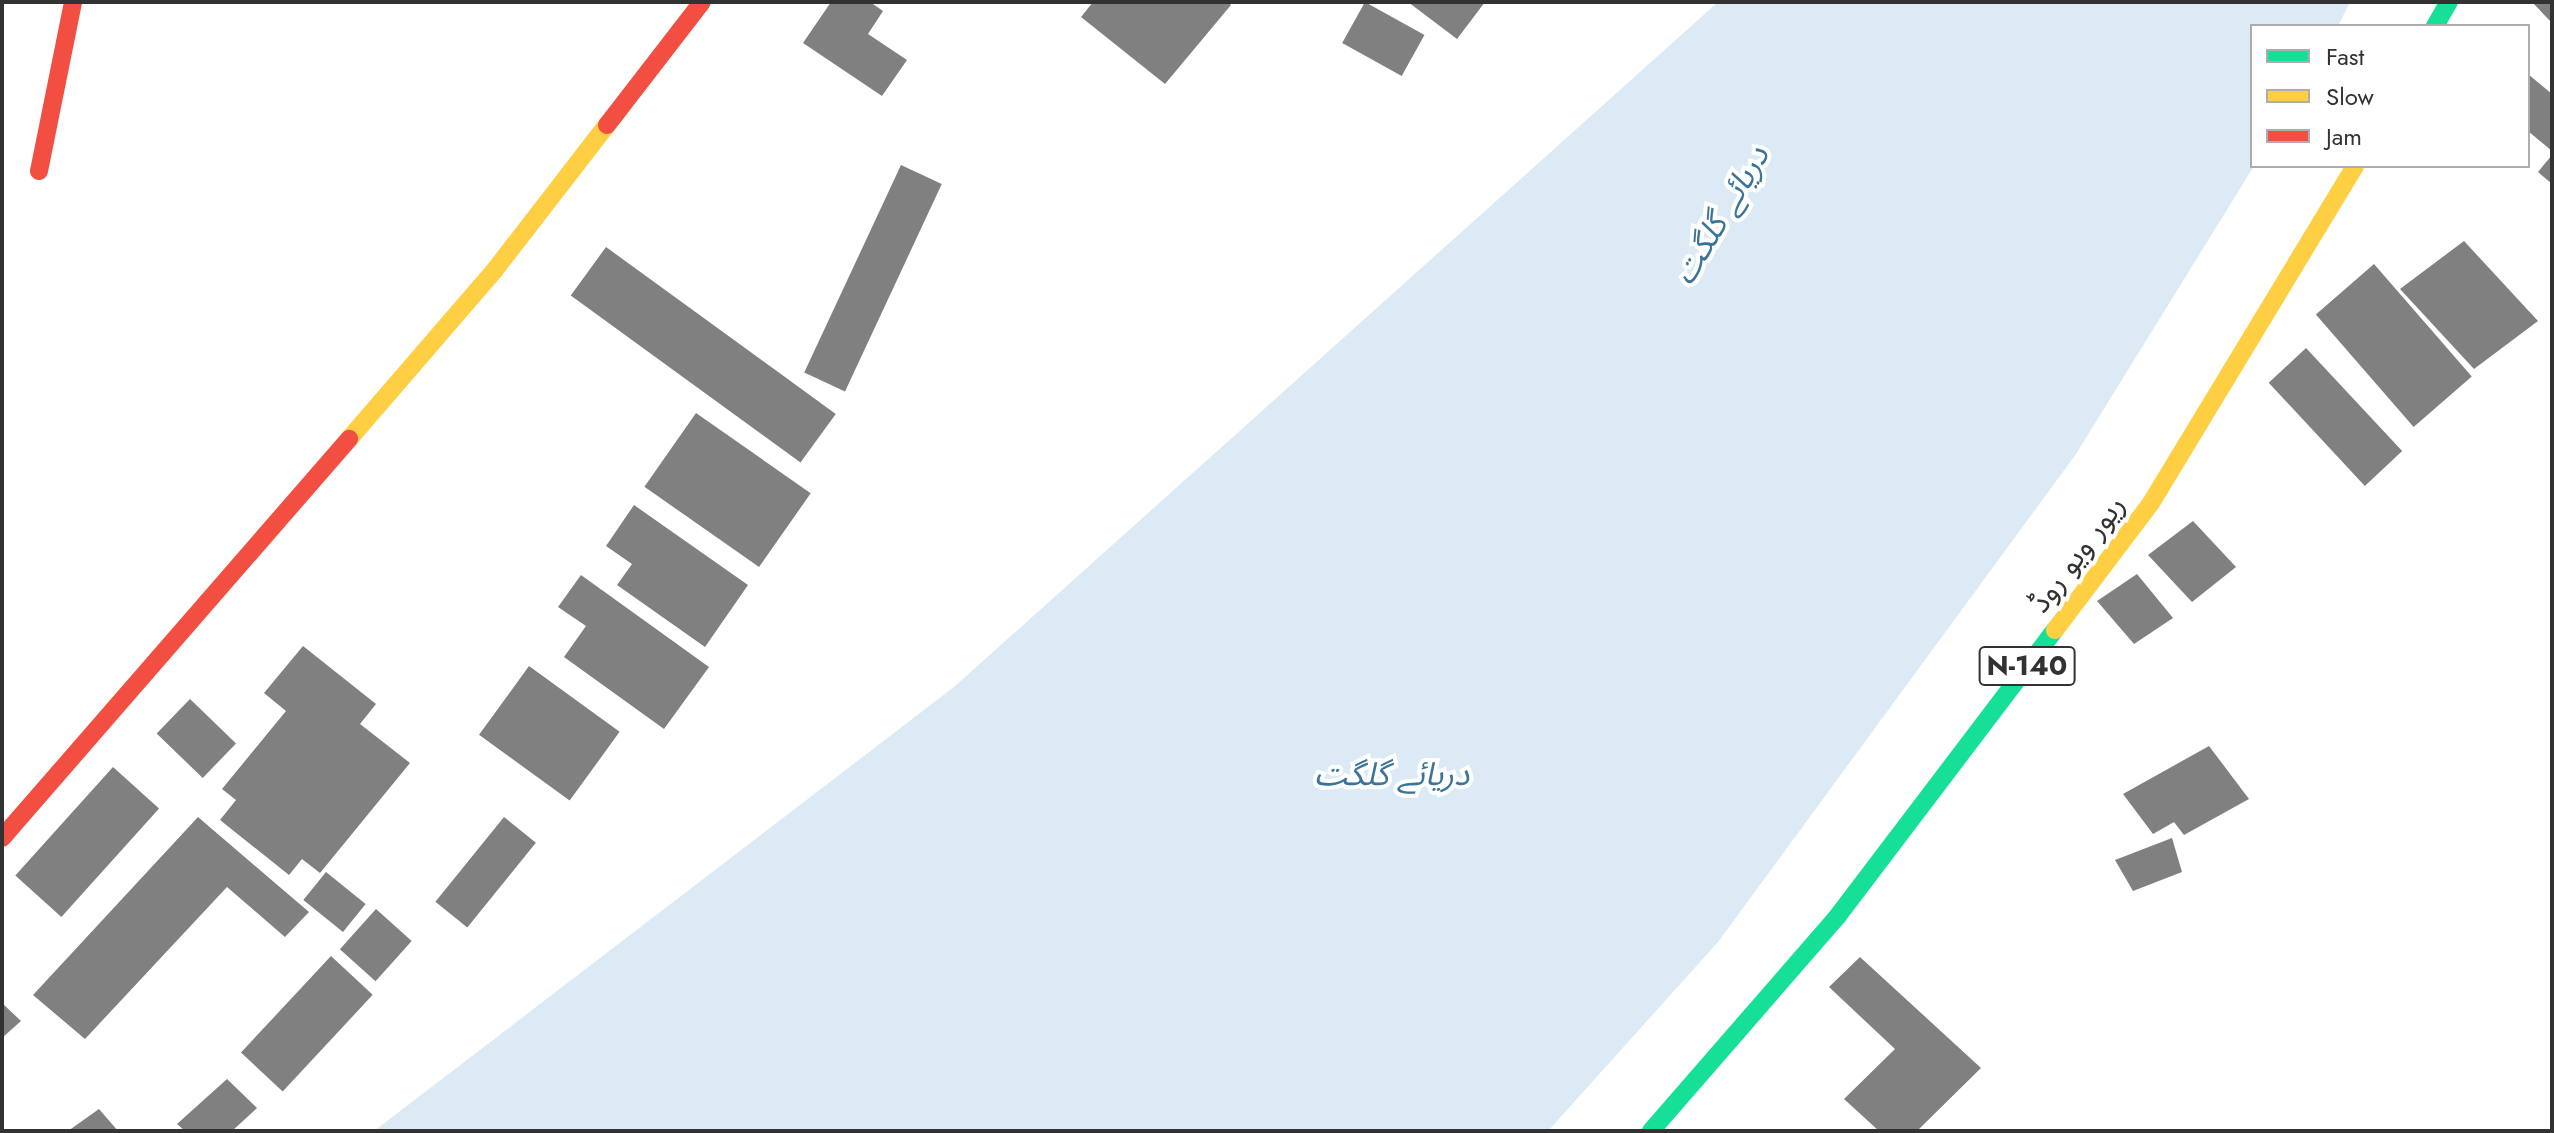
<!DOCTYPE html>
<html>
<head>
<meta charset="utf-8">
<style>
  body { margin:0 }
  #map { position:relative; width:2554px; height:1133px; overflow:hidden; background:#fff; font-family:Jost,"Noto Sans Arabic",sans-serif }
  div>[style] { position:absolute }
  .water>* { inset:0; background:#dbeaf4 }
  .building>* { inset:0; background:#808080; transform-origin:0 0 }
  .fast>* { height:18px; margin:-9px; padding:0 9px; transform-origin:9px; border-radius:9px; background:#16e098 }
  .slow>* { height:18px; margin:-9px; padding:0 9px; transform-origin:9px; border-radius:9px; background:#ffcf43 }
  .jam>* { height:18px; margin:-9px; padding:0 9px; transform-origin:9px; border-radius:9px; background:#f24e42 }
  span { translate:-50% -50%; white-space:nowrap; text-align:center; line-height:1.15; -webkit-text-stroke:8px #fff; paint-order:stroke }
  .shield-label span { padding:2px 6px; background:#fff; border:2px solid; border-radius:6px; -webkit-text-stroke-width:0 }
  .shield-label { font-size:28px; color:#323232; font-weight:700 }
  .street-label { font-size:30px; color:#323232 }
  .water-label { font-size:32px; color:#3b7499; font-style:italic }
  .frame { position:absolute; inset:0; border:4px solid #323232; pointer-events:none }
  .legend { position:absolute; left:2250px; top:24px; width:280px; height:144px; box-sizing:border-box; background:#fff; border:2px solid #adadad; margin:0; padding:10px 14px; list-style:none; font-size:24px; color:#323232 }
  .legend li { display:flex; align-items:center; gap:16px; height:40px }
  .legend b { width:40px; border:2px solid #adadad }
</style>
</head>
<body>
<div id="map">
  <div class="water">
    <div style="clip-path:polygon(1718px 2px,2350px 2px,2338px 26px,2252px 26px,2254px 166px,2076px 454px,1718px 942px,1548px 1131px,374px 1131px,954px 687px)"></div>
  </div>
  <div class="building">
    <div style="clip-path:polygon(831px 2px,870px 2px,883px 11px,868px 34px,907px 60px,882px 96px,803px 43px)"></div>
    <div style="clip-path:polygon(1093px 2px,1228px 2px,1231px 5px,1165px 84px,1081px 17px)"></div>
    <div style="left:1365px;top:2px;width:68px;height:47px;rotate:29deg"></div>
    <div style="clip-path:polygon(1408px 2px,1485px 2px,1457px 39px)"></div>
    <div style="clip-path:polygon(2532px 2px,2552px 2px,2552px 23px)"></div>
    <div style="clip-path:polygon(2528px 74px,2552px 94px,2552px 151px,2528px 131px)"></div>
    <div style="clip-path:polygon(2552px 155px,2552px 184px,2538px 172px)"></div>
    <div style="left:901px;top:165px;width:45px;height:229px;rotate:25deg"></div>
    <div style="clip-path:polygon(2464px 241px,2538px 321px,2474px 369px,2400px 289px)"></div>
    <div style="left:606px;top:247px;width:284px;height:60px;rotate:36deg"></div>
    <div style="left:2374px;top:264px;width:149px;height:77px;rotate:49deg"></div>
    <div style="left:2306px;top:348px;width:141px;height:51px;rotate:47deg"></div>
    <div style="left:696px;top:413px;width:140px;height:90px;rotate:35deg"></div>
    <div style="clip-path:polygon(634px 505px,748px 585px,705px 647px,617px 585px,632px 564px,606px 546px)"></div>
    <div style="clip-path:polygon(2193px 521px,2236px 567px,2192px 602px,2148px 555px)"></div>
    <div style="clip-path:polygon(2137px 574px,2173px 618px,2134px 644px,2097px 601px)"></div>
    <div style="clip-path:polygon(581px 575px,709px 667px,664px 729px,564px 657px,586px 626px,558px 607px)"></div>
    <div style="clip-path:polygon(303px 646px,376px 704px,360px 724px,410px 763px,320px 873px,302px 859px,289px 875px,220px 820px,236px 800px,222px 789px,286px 711px,264px 693px)"></div>
    <div style="left:529px;top:666px;width:112px;height:85px;rotate:36deg"></div>
    <div style="left:190px;top:699px;width:64px;height:48px;rotate:44deg"></div>
    <div style="clip-path:polygon(2209px 746px,2249px 799px,2184px 835px,2174px 822px,2153px 834px,2123px 794px)"></div>
    <div style="left:113px;top:767px;width:62px;height:146px;rotate:42deg"></div>
    <div style="clip-path:polygon(198px 817px,309px 912px,285px 937px,227px 887px,85px 1039px,33px 995px)"></div>
    <div style="left:504px;top:817px;width:41px;height:109px;rotate:39deg"></div>
    <div style="clip-path:polygon(2172px 838px,2182px 872px,2133px 891px,2115px 860px)"></div>
    <div style="left:326px;top:872px;width:51px;height:36px;rotate:39deg"></div>
    <div style="left:376px;top:909px;width:48px;height:54px;rotate:42deg"></div>
    <div style="left:331px;top:956px;width:57px;height:132px;rotate:43deg"></div>
    <div style="clip-path:polygon(1860px 957px,1981px 1068px,1917px 1131px,1879px 1131px,1844px 1099px,1895px 1049px,1829px 987px)"></div>
    <div style="clip-path:polygon(2px 1003px,21px 1021px,2px 1038px)"></div>
    <div style="clip-path:polygon(227px 1079px,257px 1108px,232px 1131px,185px 1131px,177px 1124px)"></div>
    <div style="clip-path:polygon(99px 1109px,118px 1131px,68px 1131px)"></div>
  </div>
  <div class="fast">
    <div style="left:2435px;top:26px;width:28px;rotate:-60deg"></div>
    <div style="left:1651px;top:1131px;width:284px;rotate:-49deg"></div>
    <div style="left:1837px;top:917px;width:360px;rotate:-52.8deg"></div>
  </div>
  <div class="slow">
    <div style="left:349px;top:439px;width:222px;rotate:-49.2deg"></div>
    <div style="left:494px;top:271px;width:185px;rotate:-52.3deg"></div>
    <div style="left:2055px;top:630px;width:159px;rotate:-52.9deg"></div>
    <div style="left:2151px;top:503px;width:394px;rotate:-58.8deg"></div>
  </div>
  <div class="jam">
    <div style="left:607px;top:125px;width:155px;rotate:-52.3deg"></div>
    <div style="left:39px;top:171px;width:172px;rotate:-78.6deg"></div>
    <div style="left:2px;top:838px;width:529px;rotate:-48.99deg"></div>
  </div>
  <div class="shield-label">
    <span style="left:2027px;top:666px">N-140</span>
  </div>
  <div class="street-label">
    <span style="left:2077px;top:554px;rotate:-53deg">ریور ویو روڈ</span>
  </div>
  <div class="water-label">
    <span style="left:1721px;top:215px;rotate:-59deg">دریائے گلگت</span>
    <span style="left:1392px;top:774px">دریائے گلگت</span>
  </div>
  <div class="frame"></div>
  <ul class="legend">
  <li><b style="height:10px;background:#16e098"></b>Fast</li>
  <li><b style="height:10px;background:#ffcf43"></b>Slow</li>
  <li><b style="height:10px;background:#f24e42"></b>Jam</li>
  </ul>
</div>
</body>
</html>
